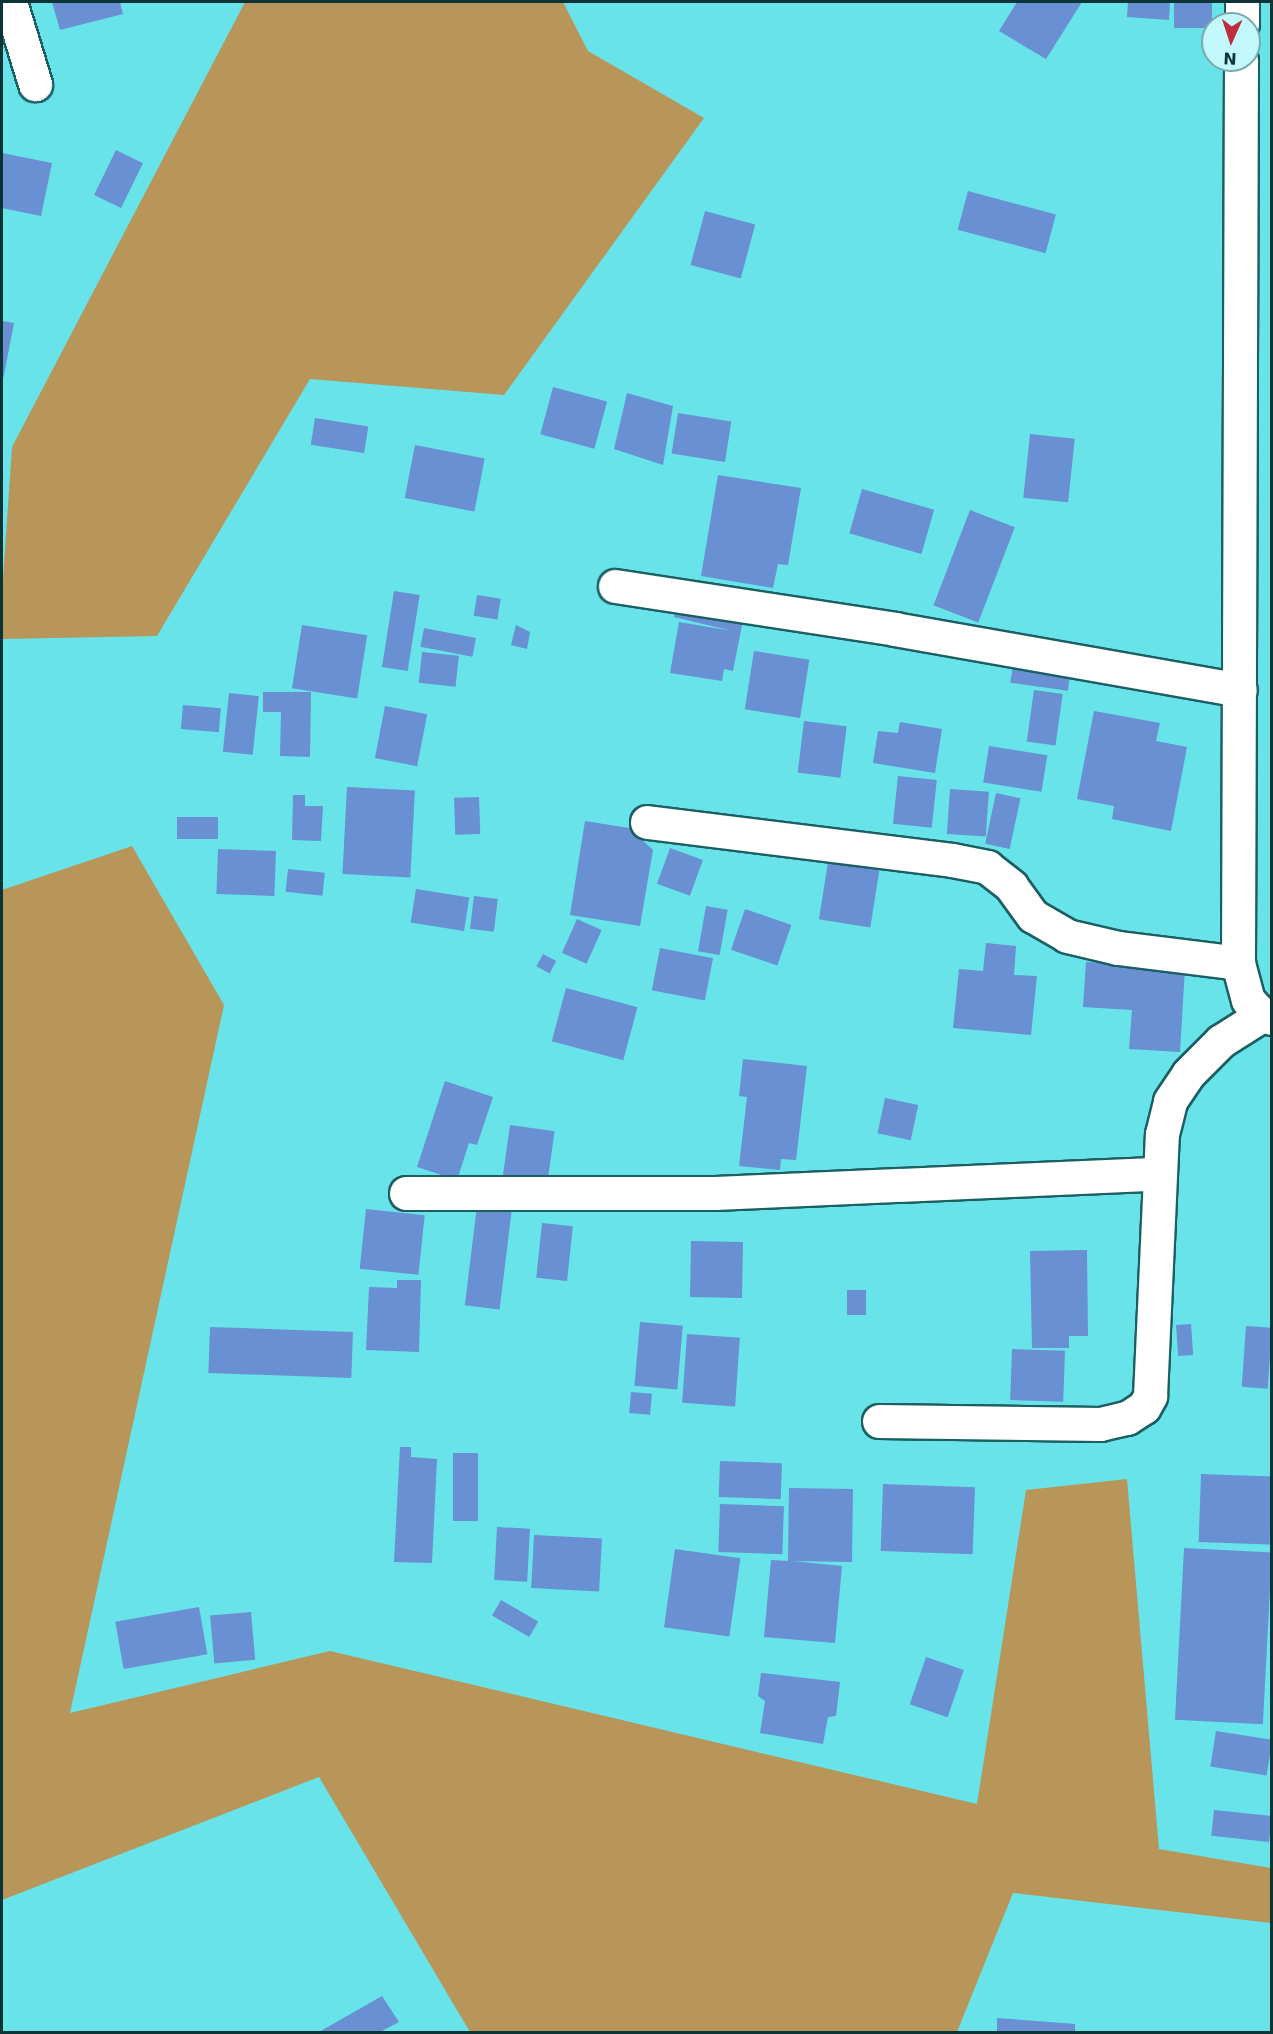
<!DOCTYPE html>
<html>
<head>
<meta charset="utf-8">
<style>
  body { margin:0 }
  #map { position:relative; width:1273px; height:2034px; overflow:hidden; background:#68e3e9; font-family:"DejaVu Sans",sans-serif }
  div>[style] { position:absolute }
  .green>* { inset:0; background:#b8965a }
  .building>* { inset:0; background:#6890d2; transform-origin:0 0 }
  .roads { filter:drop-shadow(2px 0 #1c5f63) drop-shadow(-2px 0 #1c5f63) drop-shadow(0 2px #1c5f63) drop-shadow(0 -2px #1c5f63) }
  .minor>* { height:33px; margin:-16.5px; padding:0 16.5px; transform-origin:16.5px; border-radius:16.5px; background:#fff }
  span { translate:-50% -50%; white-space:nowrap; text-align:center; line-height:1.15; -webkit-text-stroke:5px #c3f9fc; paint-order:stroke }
  .frame { position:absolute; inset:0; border:3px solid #0b3436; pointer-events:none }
  .north { position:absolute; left:1201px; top:12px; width:60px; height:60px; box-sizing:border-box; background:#c3f9fc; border:2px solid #79aaad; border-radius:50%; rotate:183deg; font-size:16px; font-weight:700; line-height:24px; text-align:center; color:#0b3436 }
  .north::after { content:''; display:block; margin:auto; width:21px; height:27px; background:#be2d3d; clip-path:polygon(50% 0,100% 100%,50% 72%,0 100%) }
</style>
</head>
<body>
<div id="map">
  <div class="green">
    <div style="clip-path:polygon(245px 2px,563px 2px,588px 51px,704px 118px,504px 395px,310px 379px,157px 636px,2px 639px,2px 593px,12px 447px)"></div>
    <div style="clip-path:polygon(132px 846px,224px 1005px,70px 1713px,330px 1651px,977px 1804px,1026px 1490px,1127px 1479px,1159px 1849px,1271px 1868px,1271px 1923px,1013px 1893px,957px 2032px,470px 2032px,319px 1777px,2px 1900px,2px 890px)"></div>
  </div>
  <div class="building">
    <div style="clip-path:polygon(52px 2px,120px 2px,123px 14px,60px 30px)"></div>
    <div style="clip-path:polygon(1017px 2px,1082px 2px,1046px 59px,999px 31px)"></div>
    <div style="clip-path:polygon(1128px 2px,1170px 2px,1169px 20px,1127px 17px)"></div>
    <div style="left:1174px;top:2px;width:38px;height:26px"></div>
    <div style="left:116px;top:150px;width:30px;height:50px;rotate:26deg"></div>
    <div style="clip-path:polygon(2px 153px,52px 163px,41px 216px,2px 208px)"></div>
    <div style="left:968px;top:191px;width:91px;height:40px;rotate:15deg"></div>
    <div style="left:705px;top:211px;width:52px;height:56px;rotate:15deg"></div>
    <div style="clip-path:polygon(2px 321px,14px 323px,3px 380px,2px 380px)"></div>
    <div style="left:553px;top:387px;width:56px;height:49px;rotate:15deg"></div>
    <div style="clip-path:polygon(627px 393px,673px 406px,663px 465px,614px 449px)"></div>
    <div style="left:678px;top:413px;width:54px;height:41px;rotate:9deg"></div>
    <div style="left:315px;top:418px;width:54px;height:27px;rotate:9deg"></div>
    <div style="left:1030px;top:434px;width:45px;height:64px;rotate:6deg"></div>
    <div style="left:415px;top:445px;width:71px;height:54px;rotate:11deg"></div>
    <div style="clip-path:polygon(718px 475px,801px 488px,788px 565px,778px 564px,773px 588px,701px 576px)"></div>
    <div style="left:862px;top:489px;width:75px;height:46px;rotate:16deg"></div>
    <div style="left:970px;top:510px;width:48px;height:102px;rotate:21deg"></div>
    <div style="left:394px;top:591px;width:26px;height:77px;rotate:9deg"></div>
    <div style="left:477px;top:595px;width:24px;height:21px;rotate:9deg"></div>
    <div style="clip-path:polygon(678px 599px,744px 615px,733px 671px,724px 669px,722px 681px,670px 673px,679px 622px,732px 631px,674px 617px)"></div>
    <div style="left:302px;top:625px;width:66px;height:64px;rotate:9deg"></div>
    <div style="clip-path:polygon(516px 625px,530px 632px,527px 649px,511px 645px)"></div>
    <div style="left:424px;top:628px;width:53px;height:19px;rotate:11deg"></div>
    <div style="left:754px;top:651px;width:56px;height:59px;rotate:9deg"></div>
    <div style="left:422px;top:652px;width:37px;height:31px;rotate:6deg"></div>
    <div style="left:1014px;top:657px;width:58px;height:26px;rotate:8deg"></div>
    <div style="left:1034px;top:690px;width:29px;height:52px;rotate:8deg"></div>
    <div style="clip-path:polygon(263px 692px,311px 692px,310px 757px,280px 756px,281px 712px,263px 712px)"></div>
    <div style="left:229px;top:693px;width:30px;height:59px;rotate:6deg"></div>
    <div style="left:183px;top:705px;width:38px;height:24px;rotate:5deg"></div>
    <div style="left:385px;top:706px;width:43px;height:53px;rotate:11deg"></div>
    <div style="clip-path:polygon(1094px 711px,1160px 723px,1156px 741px,1187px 747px,1171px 831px,1112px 819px,1114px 806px,1077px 799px)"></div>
    <div style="left:804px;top:721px;width:43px;height:52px;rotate:7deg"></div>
    <div style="clip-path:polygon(900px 722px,942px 729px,935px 773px,873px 763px,878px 731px,898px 733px)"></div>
    <div style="left:989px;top:746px;width:59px;height:37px;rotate:9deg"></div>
    <div style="left:898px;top:776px;width:39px;height:48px;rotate:6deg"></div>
    <div style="left:347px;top:787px;width:68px;height:87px;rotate:3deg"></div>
    <div style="left:950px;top:789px;width:39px;height:45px;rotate:4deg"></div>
    <div style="left:996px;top:793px;width:25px;height:52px;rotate:12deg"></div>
    <div style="clip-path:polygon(293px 795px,305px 795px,305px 806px,323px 806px,321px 841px,292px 840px)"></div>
    <div style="left:479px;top:797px;width:37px;height:25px;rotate:88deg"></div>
    <div style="left:177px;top:817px;width:41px;height:22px"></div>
    <div style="clip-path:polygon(585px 821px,629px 828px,653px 850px,640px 926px,570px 915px)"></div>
    <div style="left:670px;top:848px;width:35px;height:38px;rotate:20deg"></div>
    <div style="left:218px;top:849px;width:58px;height:45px;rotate:2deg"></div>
    <div style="left:828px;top:862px;width:52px;height:58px;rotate:9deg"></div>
    <div style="left:288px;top:869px;width:37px;height:23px;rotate:6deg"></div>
    <div style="left:416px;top:889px;width:54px;height:34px;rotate:9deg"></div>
    <div style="left:474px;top:896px;width:24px;height:33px;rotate:7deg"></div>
    <div style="left:706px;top:906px;width:22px;height:46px;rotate:10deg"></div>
    <div style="left:745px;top:909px;width:49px;height:43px;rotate:19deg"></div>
    <div style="left:577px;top:919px;width:27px;height:37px;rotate:24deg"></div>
    <div style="clip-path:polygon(986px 943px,1016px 946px,1014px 975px,1037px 976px,1031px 1035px,953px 1028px,959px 969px,983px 971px)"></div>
    <div style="left:660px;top:948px;width:54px;height:43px;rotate:11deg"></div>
    <div style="left:543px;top:954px;width:15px;height:14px;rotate:28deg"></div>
    <div style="clip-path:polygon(1086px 962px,1185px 968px,1180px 1052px,1129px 1049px,1132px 1010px,1083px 1007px)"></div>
    <div style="left:566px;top:988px;width:74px;height:55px;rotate:15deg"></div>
    <div style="clip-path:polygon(743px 1059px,807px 1066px,796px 1160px,781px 1159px,780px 1170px,739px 1166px,747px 1097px,739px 1096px)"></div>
    <div style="clip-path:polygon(445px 1081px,493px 1097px,477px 1145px,469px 1143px,457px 1180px,417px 1167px)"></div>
    <div style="left:885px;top:1098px;width:34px;height:36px;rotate:12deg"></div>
    <div style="left:510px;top:1125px;width:45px;height:56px;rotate:8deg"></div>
    <div style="left:477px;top:1206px;width:35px;height:100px;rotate:7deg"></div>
    <div style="left:366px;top:1209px;width:59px;height:60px;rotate:6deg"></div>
    <div style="left:542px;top:1223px;width:31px;height:55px;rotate:6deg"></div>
    <div style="left:691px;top:1241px;width:52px;height:56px;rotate:1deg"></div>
    <div style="clip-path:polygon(1087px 1250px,1088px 1336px,1069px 1336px,1069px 1348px,1032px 1348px,1030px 1251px)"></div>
    <div style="clip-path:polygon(397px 1280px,421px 1280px,419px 1352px,366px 1350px,369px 1287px,397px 1288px)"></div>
    <div style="left:847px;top:1290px;width:19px;height:25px"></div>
    <div style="left:640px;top:1322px;width:43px;height:64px;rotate:5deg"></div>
    <div style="left:1191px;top:1324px;width:31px;height:15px;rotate:86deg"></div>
    <div style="left:1246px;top:1326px;width:26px;height:61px;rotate:4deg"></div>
    <div style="left:210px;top:1327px;width:143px;height:46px;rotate:2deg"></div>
    <div style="left:687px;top:1334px;width:53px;height:69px;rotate:4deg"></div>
    <div style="left:1012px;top:1349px;width:53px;height:51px;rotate:2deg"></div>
    <div style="left:631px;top:1392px;width:21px;height:21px;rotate:5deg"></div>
    <div style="clip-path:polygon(400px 1447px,411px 1447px,411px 1457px,437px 1459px,432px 1563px,394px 1562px)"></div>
    <div style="left:453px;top:1453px;width:25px;height:68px"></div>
    <div style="left:720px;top:1461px;width:62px;height:36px;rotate:2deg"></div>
    <div style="left:1201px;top:1474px;width:71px;height:68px;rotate:2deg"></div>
    <div style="left:883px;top:1484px;width:92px;height:67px;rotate:2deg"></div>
    <div style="clip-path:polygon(789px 1488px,853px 1489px,852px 1562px,792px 1561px,842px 1566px,835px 1643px,764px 1637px,771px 1560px,788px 1561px)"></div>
    <div style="left:720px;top:1504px;width:64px;height:48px;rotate:2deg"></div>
    <div style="left:497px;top:1527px;width:33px;height:53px;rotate:3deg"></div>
    <div style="left:534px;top:1535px;width:68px;height:53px;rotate:3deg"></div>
    <div style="left:1184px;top:1548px;width:88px;height:172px;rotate:3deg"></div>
    <div style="left:675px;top:1549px;width:66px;height:79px;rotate:8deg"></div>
    <div style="left:501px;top:1600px;width:43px;height:18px;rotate:30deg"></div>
    <div style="left:199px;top:1607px;width:48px;height:85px;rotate:80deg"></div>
    <div style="left:251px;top:1612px;width:48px;height:41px;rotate:85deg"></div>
    <div style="left:926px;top:1657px;width:40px;height:50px;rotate:19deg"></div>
    <div style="clip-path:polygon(761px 1673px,840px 1682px,836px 1716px,828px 1717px,823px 1744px,760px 1733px,765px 1701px,758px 1696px)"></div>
    <div style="left:1216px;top:1731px;width:57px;height:36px;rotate:9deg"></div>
    <div style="left:1214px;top:1810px;width:58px;height:26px;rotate:6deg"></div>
    <div style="clip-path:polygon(382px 1996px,399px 2022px,380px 2032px,319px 2032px)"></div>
    <div style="clip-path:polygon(997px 2018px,1075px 2024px,1075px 2032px,997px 2032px)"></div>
  </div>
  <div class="roads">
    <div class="minor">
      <div style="left:10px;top:2px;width:86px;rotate:73deg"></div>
      <div style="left:1242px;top:24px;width:22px;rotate:-90deg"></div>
      <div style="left:1241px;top:60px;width:903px;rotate:90.19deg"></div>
      <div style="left:1238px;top:963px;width:38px;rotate:75deg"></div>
      <div style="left:1248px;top:1000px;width:21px;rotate:47deg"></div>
      <div style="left:1262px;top:1015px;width:10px;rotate:17deg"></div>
      <div style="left:615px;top:586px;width:283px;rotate:8.7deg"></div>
      <div style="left:895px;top:629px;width:350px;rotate:10deg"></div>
      <div style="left:647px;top:822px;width:307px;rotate:7.1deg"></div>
      <div style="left:952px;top:860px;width:36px;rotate:11deg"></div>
      <div style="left:987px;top:867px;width:31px;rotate:38deg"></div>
      <div style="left:1011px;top:886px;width:37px;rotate:54deg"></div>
      <div style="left:1033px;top:916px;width:39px;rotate:30deg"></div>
      <div style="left:1067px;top:936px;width:52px;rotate:13.2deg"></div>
      <div style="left:1118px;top:948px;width:121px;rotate:7.1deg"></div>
      <div style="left:406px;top:1193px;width:309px"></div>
      <div style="left:715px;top:1193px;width:444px;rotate:-2.5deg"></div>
      <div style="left:879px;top:1421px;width:221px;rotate:0.8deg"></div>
      <div style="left:1100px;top:1424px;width:28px;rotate:-13deg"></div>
      <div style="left:1127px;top:1418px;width:20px;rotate:-33deg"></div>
      <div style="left:1144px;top:1407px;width:13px;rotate:-61deg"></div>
      <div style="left:1150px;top:1396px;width:262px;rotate:-87.4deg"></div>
      <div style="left:1162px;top:1134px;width:34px;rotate:-76deg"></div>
      <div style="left:1170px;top:1101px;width:32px;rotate:-56deg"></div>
      <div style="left:1188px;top:1074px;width:47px;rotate:-45deg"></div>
      <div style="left:1221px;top:1041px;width:49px;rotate:-32.4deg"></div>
    </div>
  </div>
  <div class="frame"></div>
  <div class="north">N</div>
</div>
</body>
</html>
